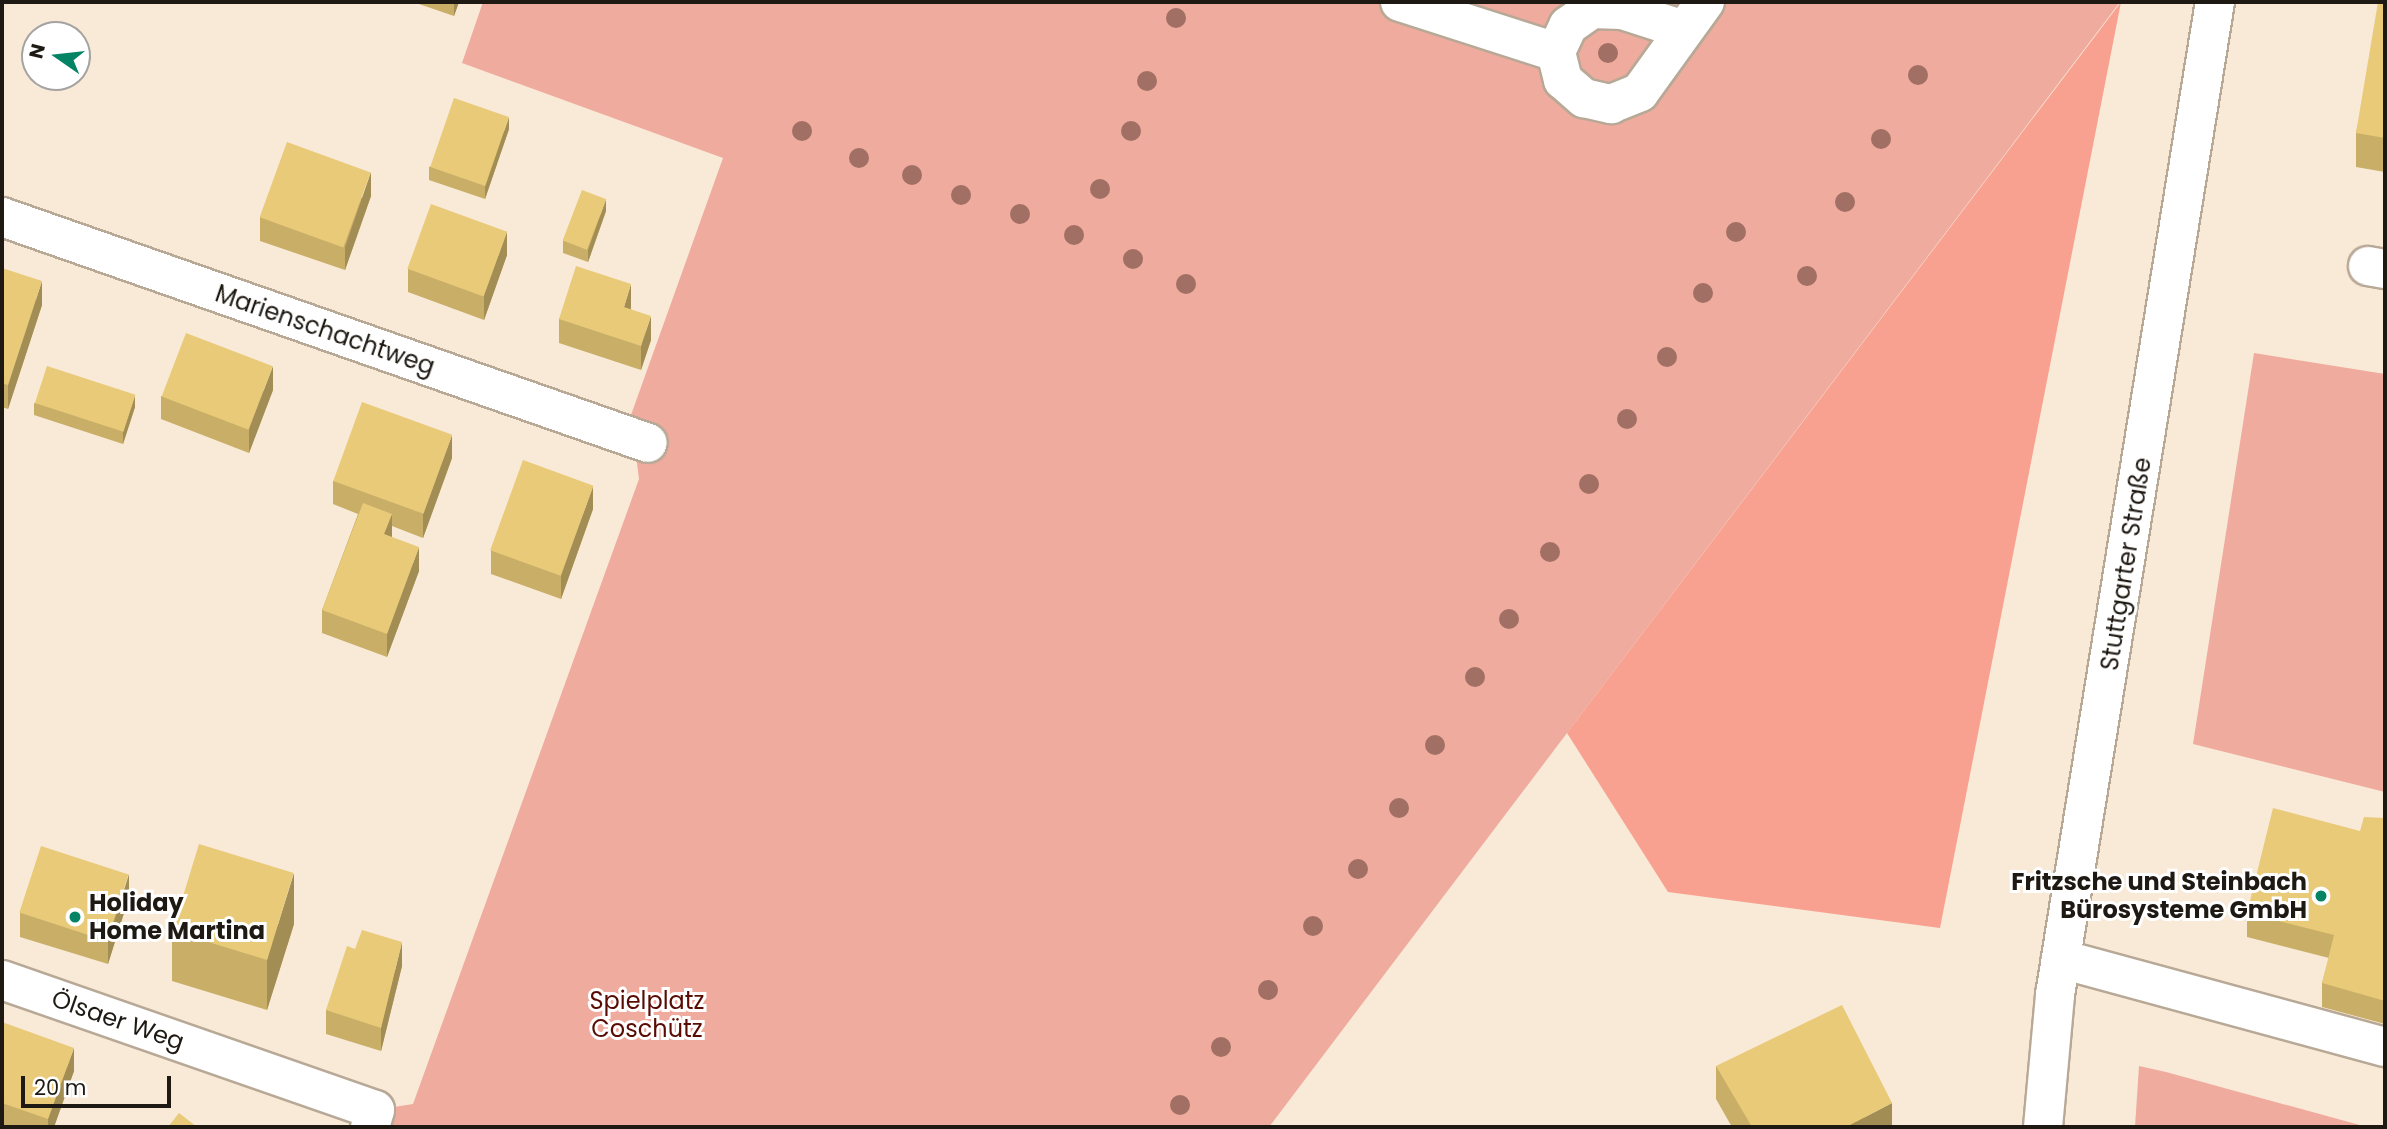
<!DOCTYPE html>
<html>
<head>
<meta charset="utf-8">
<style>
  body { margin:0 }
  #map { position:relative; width:2387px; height:1129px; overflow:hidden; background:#f9e9d7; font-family:Poppins,sans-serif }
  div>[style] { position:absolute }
  .green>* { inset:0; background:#efab9e }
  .forest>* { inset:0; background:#f8a190 }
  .roads { filter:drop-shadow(2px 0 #b8a997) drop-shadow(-2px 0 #b8a997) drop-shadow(0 2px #b8a997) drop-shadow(0 -2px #b8a997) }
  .minor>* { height:38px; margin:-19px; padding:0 19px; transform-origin:19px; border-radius:19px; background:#fff }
  .major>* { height:38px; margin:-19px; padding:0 19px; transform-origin:19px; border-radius:19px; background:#fff }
  .trees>* { width:20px; height:20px; margin:-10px; border-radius:50%; background:#a16f63 }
  .wall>* { inset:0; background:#c8ae67 }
  .shaded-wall>* { inset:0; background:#a28d54 }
  .building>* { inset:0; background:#e8ca78; transform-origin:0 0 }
  .dots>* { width:19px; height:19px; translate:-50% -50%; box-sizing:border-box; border:4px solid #fff; border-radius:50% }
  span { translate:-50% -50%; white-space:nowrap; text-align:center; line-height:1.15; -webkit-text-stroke:6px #fff; paint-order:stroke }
  .street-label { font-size:24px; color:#1f1913 }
  .poi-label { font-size:24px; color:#1f1913; font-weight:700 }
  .right { translate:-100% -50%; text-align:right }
  .left { translate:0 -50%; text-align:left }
  .park-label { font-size:24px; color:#590c04 }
  .frame { position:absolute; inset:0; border:4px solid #1f1913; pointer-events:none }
  .north { position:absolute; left:21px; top:21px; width:70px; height:70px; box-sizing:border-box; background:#fff; border:2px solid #a5a3a1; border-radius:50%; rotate:284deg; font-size:19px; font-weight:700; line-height:28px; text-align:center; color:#1f1913 }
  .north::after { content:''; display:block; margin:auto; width:24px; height:32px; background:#048465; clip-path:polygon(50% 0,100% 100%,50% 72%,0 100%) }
  .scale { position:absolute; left:21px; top:1076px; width:150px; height:32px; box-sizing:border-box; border:4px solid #1f1913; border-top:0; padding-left:9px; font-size:21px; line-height:24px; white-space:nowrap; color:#1f1913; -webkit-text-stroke:5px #fff; paint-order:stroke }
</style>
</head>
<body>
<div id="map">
  <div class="green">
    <div style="clip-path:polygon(483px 2px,2120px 2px,1269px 1127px,370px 1127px,375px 1110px,413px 1104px,639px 479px,631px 415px,723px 158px,462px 63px)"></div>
    <div style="clip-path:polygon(2254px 353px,2385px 374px,2385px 792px,2193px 744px)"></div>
    <div style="clip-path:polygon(2139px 1066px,2166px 1072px,2367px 1127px,2135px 1127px)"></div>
  </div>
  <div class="forest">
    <div style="clip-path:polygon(2121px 2px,1940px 928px,1668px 892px,1567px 733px)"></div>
  </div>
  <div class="roads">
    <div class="minor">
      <div style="left:1400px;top:2px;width:164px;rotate:17.8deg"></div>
      <div style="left:1684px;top:30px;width:65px;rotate:-162.1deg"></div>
      <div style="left:1622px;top:10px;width:30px;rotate:-178deg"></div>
      <div style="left:1592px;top:9px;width:29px;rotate:145deg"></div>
      <div style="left:1568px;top:26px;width:29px;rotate:115deg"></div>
      <div style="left:1556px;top:52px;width:29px;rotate:76deg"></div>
      <div style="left:1563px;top:80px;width:28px;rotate:41deg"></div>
      <div style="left:1584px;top:98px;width:28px;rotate:13deg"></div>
      <div style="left:1611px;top:104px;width:31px;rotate:-22deg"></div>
      <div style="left:1640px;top:92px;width:111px;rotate:-54.2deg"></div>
      <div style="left:2px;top:217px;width:684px;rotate:19.28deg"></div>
      <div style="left:2368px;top:266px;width:17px;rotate:10deg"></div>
      <div style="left:2061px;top:959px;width:336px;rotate:15.2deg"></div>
      <div style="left:2px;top:980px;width:395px;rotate:19.2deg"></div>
      <div style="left:375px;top:1110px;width:18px;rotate:106deg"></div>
    </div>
    <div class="major">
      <div style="left:2043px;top:1127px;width:133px;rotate:-84.8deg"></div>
      <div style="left:2055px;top:995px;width:1006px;rotate:-80.85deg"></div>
    </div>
  </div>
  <div class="trees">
    <div style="left:1176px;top:18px"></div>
    <div style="left:1608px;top:53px"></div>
    <div style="left:1918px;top:75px"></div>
    <div style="left:1147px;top:81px"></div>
    <div style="left:802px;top:131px"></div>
    <div style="left:1131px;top:131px"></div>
    <div style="left:1881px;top:139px"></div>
    <div style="left:859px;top:158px"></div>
    <div style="left:912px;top:175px"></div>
    <div style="left:1100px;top:189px"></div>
    <div style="left:961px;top:195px"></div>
    <div style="left:1845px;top:202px"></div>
    <div style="left:1020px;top:214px"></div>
    <div style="left:1736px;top:232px"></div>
    <div style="left:1074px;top:235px"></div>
    <div style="left:1133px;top:259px"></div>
    <div style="left:1807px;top:276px"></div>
    <div style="left:1186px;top:284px"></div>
    <div style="left:1703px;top:293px"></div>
    <div style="left:1667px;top:357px"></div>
    <div style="left:1627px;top:419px"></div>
    <div style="left:1589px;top:484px"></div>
    <div style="left:1550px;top:552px"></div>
    <div style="left:1509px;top:619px"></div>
    <div style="left:1475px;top:677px"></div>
    <div style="left:1435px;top:745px"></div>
    <div style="left:1399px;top:808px"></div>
    <div style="left:1358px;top:869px"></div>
    <div style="left:1313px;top:926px"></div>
    <div style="left:1268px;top:990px"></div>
    <div style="left:1221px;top:1047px"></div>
    <div style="left:1180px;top:1105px"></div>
  </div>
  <div class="wall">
    <div style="clip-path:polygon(413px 2px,459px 2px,454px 16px)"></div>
    <div style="clip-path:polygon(2385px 2px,2385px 172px,2356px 167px,2356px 133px)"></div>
    <div style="clip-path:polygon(509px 129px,485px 199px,429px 180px,429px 167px)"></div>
    <div style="clip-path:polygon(371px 196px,345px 270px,260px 241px,260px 217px)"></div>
    <div style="clip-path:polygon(606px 211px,588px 262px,563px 253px,563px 241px)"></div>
    <div style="clip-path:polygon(507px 255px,484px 320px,408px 292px,408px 269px)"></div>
    <div style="clip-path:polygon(2px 268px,42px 305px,8px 409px,2px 407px)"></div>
    <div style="clip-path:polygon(631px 307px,631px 309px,651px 340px,641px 370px,559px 343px,559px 319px)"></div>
    <div style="clip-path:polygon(273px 390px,249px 453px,161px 419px,161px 396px)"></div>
    <div style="clip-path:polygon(34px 403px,135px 407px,123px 444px,34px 415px)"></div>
    <div style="clip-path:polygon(452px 458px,423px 538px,392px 526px,392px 537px,419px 571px,387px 657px,322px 633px,322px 610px,358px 514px,333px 504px,333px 481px)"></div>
    <div style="clip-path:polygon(593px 509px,561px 599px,491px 574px,491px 550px)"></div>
    <div style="clip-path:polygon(2385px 818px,2385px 1024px,2322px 1007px,2322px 983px,2329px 958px,2247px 937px,2247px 913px,2360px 831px)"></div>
    <div style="clip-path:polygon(129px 897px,108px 964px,20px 937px,20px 913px)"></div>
    <div style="clip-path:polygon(294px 924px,267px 1010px,172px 981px,172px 931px)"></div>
    <div style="clip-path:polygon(402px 966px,381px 1051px,326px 1034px,326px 1010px)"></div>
    <div style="clip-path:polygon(2px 1022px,74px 1071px,54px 1127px,2px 1126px)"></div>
    <div style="clip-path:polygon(1716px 1066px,1892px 1127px,1732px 1127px,1716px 1099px)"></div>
  </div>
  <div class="shaded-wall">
    <div style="clip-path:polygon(454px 2px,459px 2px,454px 16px)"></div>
    <div style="clip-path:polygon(509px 117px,509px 129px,485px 199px,485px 187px)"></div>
    <div style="clip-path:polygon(371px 172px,371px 196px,345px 270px,345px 247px)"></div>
    <div style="clip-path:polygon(606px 199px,606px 211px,588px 262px,588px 250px)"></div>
    <div style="clip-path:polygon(507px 231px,507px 255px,484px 320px,484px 296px)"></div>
    <div style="clip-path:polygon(42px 281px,42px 305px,8px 409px,8px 385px)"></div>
    <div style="clip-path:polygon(631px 284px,631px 307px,624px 331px,624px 307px)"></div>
    <div style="clip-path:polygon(651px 316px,651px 340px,641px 370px,641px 346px)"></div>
    <div style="clip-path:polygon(273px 366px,273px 390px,249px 453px,249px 429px)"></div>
    <div style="clip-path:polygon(135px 395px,135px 407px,123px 444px,123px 432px)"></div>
    <div style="clip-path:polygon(452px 435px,452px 458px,423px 538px,423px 514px)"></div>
    <div style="clip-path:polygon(593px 486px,593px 509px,561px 599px,561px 576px)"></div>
    <div style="clip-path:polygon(392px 514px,392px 538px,384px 534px)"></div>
    <div style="clip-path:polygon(419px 547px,419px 571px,387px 657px,387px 634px)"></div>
    <div style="clip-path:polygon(294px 873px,294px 924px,267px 1010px,267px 960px)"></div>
    <div style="clip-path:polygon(129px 874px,129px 897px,108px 964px,108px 941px)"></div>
    <div style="clip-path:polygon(402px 942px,402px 966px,381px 1051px,381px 1028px)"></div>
    <div style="clip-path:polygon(74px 1048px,74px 1071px,54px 1127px,48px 1127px,48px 1119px)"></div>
    <div style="clip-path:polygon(1892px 1103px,1892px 1127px,1846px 1127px)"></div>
  </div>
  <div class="building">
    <div style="clip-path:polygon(2378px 2px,2385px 2px,2385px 138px,2356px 133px)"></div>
    <div style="left:454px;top:98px;width:58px;height:73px;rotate:19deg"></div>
    <div style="left:287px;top:142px;width:89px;height:80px;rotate:20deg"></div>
    <div style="left:582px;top:190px;width:26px;height:54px;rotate:21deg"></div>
    <div style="left:431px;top:204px;width:81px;height:69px;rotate:20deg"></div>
    <div style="clip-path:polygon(576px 266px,631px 284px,624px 307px,651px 316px,641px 346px,559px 319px)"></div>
    <div style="clip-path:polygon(2px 268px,42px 281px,8px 385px,2px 383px)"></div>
    <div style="left:186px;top:333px;width:93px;height:68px;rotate:21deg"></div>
    <div style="left:47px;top:366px;width:93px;height:39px;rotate:18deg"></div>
    <div style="left:362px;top:402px;width:96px;height:84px;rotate:20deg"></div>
    <div style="left:523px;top:460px;width:75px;height:96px;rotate:20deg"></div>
    <div style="clip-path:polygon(363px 503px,392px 514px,384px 534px,419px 547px,387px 634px,322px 610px)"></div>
    <div style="clip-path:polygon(2273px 808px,2360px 831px,2364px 817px,2385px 818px,2385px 1001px,2322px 983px,2334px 935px,2247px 913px)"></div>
    <div style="left:199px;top:844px;width:99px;height:91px;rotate:17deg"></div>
    <div style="left:41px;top:846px;width:92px;height:70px;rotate:18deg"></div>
    <div style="clip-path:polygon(362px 930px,402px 942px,381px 1028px,326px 1010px,347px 946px,355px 949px)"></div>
    <div style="clip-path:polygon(1842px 1005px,1892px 1103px,1846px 1127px,1752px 1127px,1716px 1066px)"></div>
    <div style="clip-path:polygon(2px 1022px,74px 1048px,48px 1119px,2px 1103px)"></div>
    <div style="clip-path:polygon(179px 1113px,197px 1127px,168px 1127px)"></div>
  </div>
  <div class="dots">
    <div style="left:2321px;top:896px;background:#048465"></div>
    <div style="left:75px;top:917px;background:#048465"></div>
  </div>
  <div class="street-label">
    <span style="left:325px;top:330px;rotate:19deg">Marienschachtweg</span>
    <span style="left:2126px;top:564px;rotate:-81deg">Stuttgarter Straße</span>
    <span style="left:118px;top:1020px;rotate:19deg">Ölsaer Weg</span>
  </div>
  <div class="poi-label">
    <span class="right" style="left:2307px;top:896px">Fritzsche und Steinbach<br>Bürosysteme GmbH</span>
    <span class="left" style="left:89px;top:917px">Holiday<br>Home Martina</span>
  </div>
  <div class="park-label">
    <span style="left:647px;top:1015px">Spielplatz<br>Coschütz</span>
  </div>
  <div class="frame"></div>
  <div class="north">N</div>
  <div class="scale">20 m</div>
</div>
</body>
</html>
